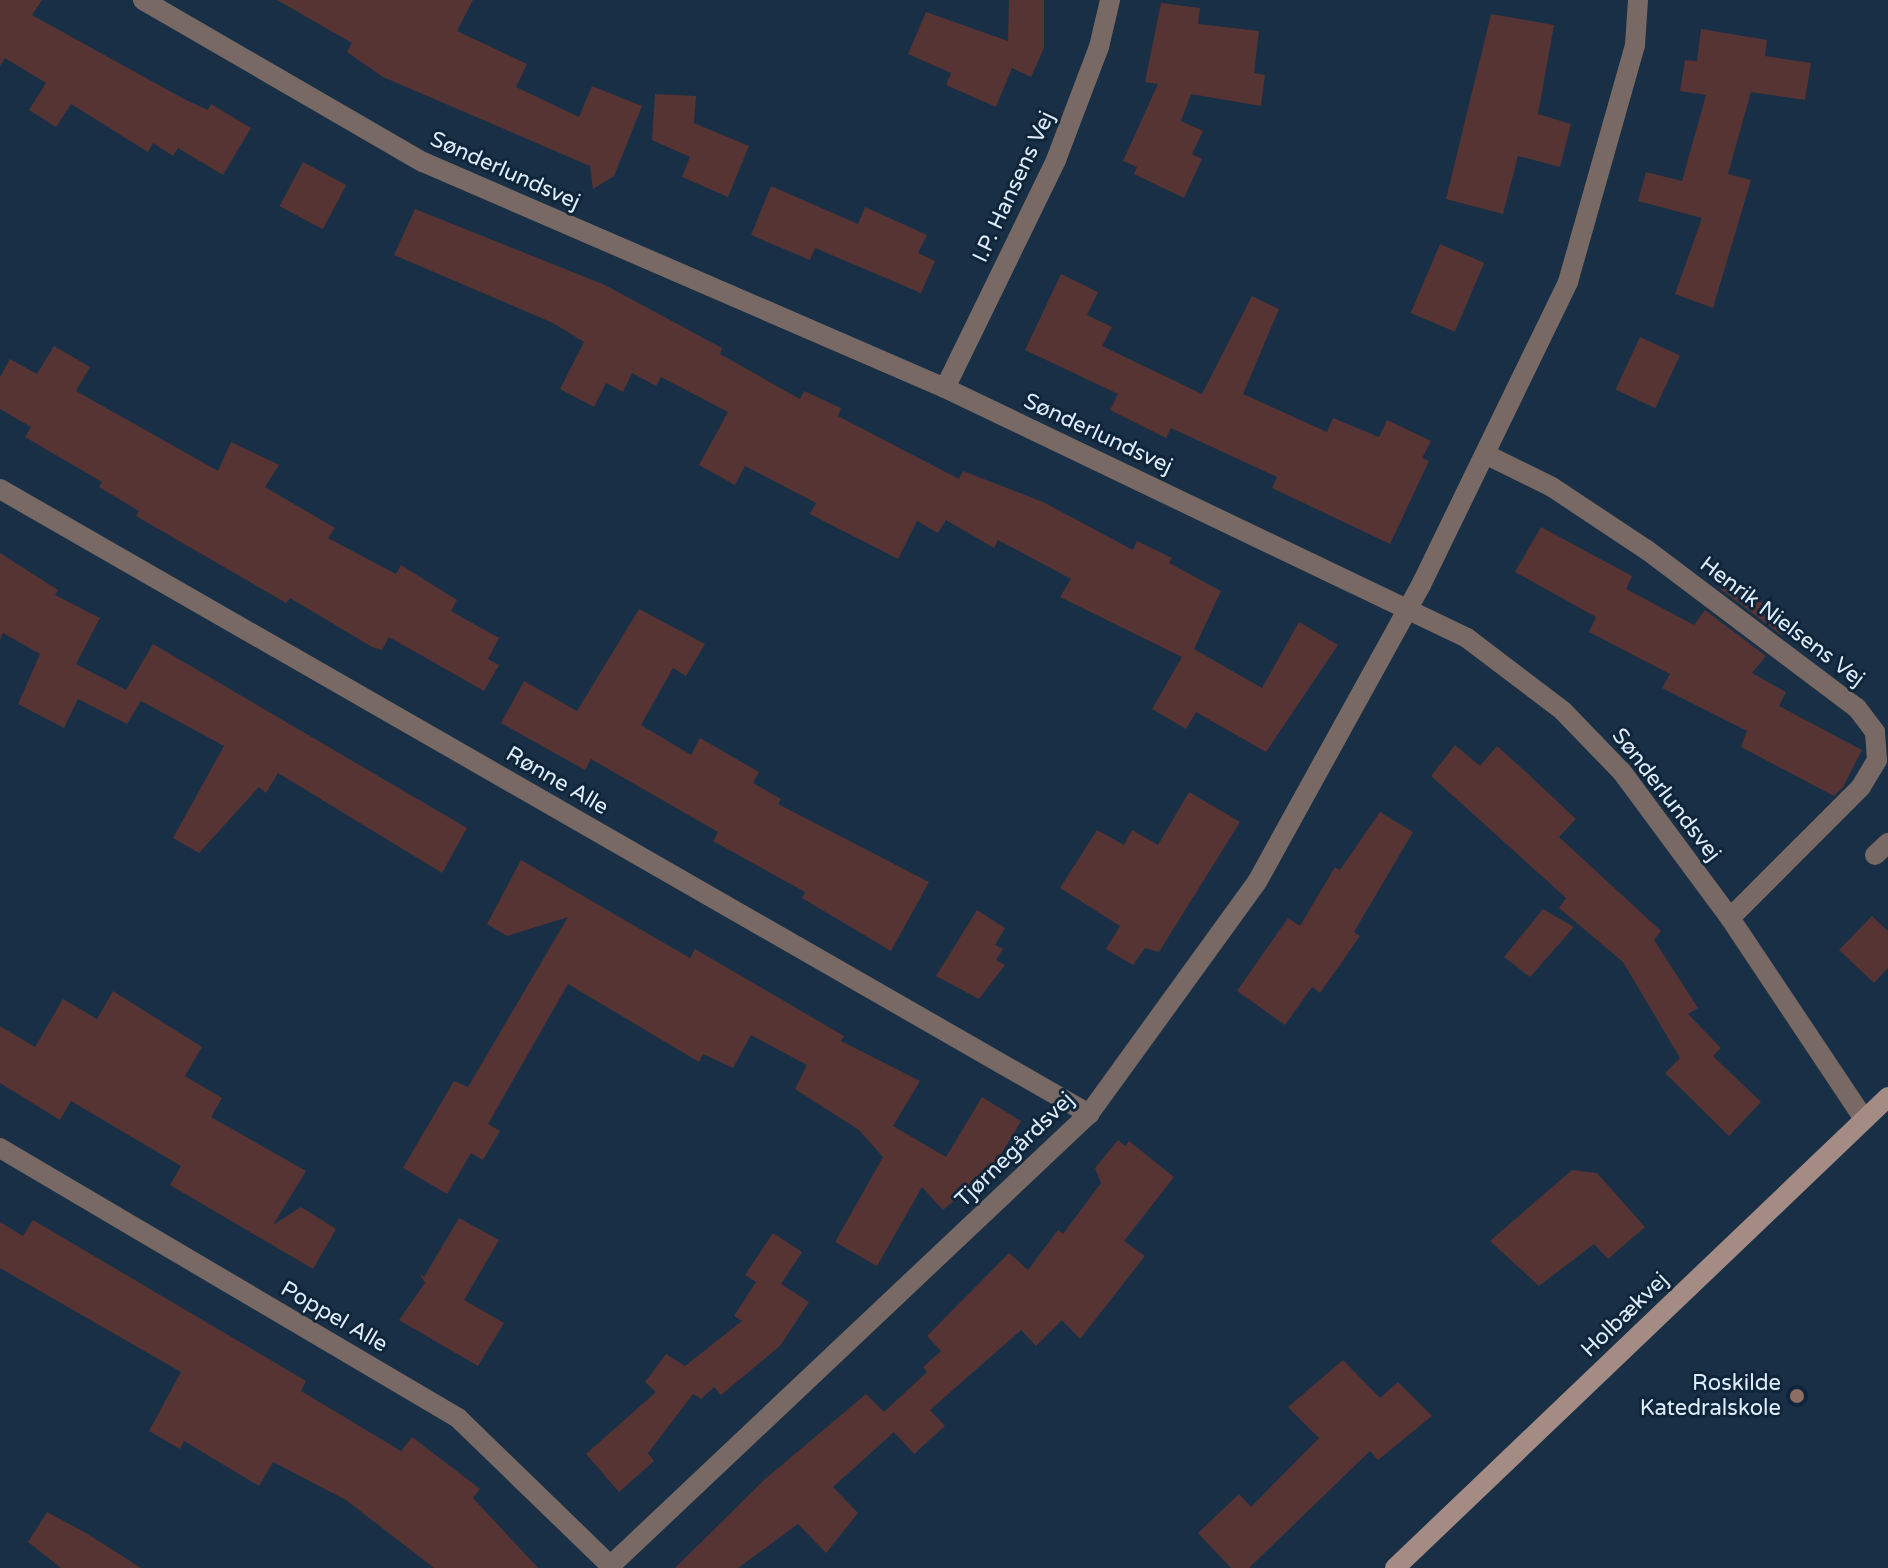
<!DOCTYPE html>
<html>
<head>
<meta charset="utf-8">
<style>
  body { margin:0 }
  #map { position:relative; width:1888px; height:1568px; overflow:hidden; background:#192f45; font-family:"Varela Round",sans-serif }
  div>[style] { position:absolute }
  .building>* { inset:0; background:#553433; transform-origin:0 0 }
  .street>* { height:20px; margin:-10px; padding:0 10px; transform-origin:10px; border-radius:10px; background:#796964 }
  .secondary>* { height:20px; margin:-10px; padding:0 10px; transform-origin:10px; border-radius:10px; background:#a48b83 }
  .dots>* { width:22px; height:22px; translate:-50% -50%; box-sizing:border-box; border:4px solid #0f253a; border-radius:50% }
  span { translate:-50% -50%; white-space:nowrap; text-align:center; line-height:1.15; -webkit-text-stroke:6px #0f253a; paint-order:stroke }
  .street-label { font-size:22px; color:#dfecfb }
  .poi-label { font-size:22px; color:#dfecfb }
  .right { translate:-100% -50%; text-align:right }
</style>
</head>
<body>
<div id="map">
  <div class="building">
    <div style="clip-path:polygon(0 0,42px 0,32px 15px,184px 99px,208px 110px,211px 104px,251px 128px,223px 175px,178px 148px,173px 156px,153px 143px,148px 152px,71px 104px,56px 127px,29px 110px,46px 83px,5px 58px,0 66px)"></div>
    <div style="clip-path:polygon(277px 0,473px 0,457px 31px,527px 64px,516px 87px,579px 117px,592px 86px,642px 106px,614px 176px,593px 189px,590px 166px,383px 77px,347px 52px,352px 43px)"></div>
    <div style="clip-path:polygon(1009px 0,1044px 0,1044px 48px,1031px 77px,1012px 68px,996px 107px,946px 85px,951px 73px,908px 54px,926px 12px,1008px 41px)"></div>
    <div style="clip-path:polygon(1161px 3px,1200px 8px,1198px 24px,1259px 31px,1254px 73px,1265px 75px,1261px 106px,1191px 94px,1181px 121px,1203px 131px,1192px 154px,1202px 159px,1184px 198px,1134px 174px,1137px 167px,1123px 161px,1158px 84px,1145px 82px)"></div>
    <div style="clip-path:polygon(1491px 14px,1554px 25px,1538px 114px,1571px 124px,1560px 167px,1518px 156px,1503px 214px,1446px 199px)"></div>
    <div style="clip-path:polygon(1701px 29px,1767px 40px,1765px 56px,1811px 63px,1805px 100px,1751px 92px,1728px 174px,1751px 180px,1713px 308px,1675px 294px,1702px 218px,1638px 201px,1646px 172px,1682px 181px,1706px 95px,1680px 91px,1685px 60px,1697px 61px)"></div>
    <div style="clip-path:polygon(655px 94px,696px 96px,694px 123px,749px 146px,728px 197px,682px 177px,690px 157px,652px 140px)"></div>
    <div style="left:303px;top:162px;width:49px;height:50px;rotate:28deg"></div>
    <div style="clip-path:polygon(771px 186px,858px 224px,865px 207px,927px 235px,918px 253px,935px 261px,921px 293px,815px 248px,810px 260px,751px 235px)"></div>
    <div style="clip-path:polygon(415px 209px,605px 285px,722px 348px,720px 354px,800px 399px,804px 391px,841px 408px,838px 416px,959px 479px,963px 471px,1043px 502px,1133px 550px,1137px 541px,1172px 558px,1169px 563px,1221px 591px,1194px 649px,1262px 688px,1299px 622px,1338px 645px,1266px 752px,1196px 712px,1186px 729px,1152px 709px,1182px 657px,1060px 597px,1071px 579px,998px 540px,994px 548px,946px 520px,938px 533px,917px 521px,898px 559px,810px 514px,816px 503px,745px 466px,735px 485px,699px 465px,728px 412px,661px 377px,656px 386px,632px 373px,623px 392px,606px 383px,594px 407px,560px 389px,584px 342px,553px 323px,394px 255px)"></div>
    <div style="left:1440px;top:244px;width:48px;height:75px;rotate:23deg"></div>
    <div style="clip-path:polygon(1061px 274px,1098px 292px,1087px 315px,1112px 327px,1102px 346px,1202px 394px,1252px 296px,1279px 309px,1243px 394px,1327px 432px,1333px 418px,1379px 437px,1387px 420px,1431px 441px,1422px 458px,1429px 461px,1390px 544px,1272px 488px,1277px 477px,1171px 428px,1166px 438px,1110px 410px,1118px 394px,1025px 350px)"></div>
    <div style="left:1640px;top:337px;width:44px;height:58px;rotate:25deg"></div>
    <div style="clip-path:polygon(54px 346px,90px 367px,76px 391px,218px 471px,231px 442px,279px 465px,265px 487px,335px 528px,328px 538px,396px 574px,401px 565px,457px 600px,451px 611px,499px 638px,488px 659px,499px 665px,484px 691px,389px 637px,382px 650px,372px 647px,290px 598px,286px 603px,136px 516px,139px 511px,99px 487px,102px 482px,25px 437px,31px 427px,0 409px,0 377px,10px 359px,37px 374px)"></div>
    <div style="clip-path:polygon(1541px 527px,1632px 576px,1626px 589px,1694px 625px,1705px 610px,1766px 656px,1752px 673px,1786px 692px,1779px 706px,1862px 750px,1843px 787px,1834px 796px,1741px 747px,1747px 731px,1662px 688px,1670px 674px,1589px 632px,1596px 617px,1515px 572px)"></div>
    <div style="clip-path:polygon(0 553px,58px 590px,55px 595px,100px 618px,76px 664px,126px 690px,153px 644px,467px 828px,442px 873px,278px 773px,266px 793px,259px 787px,199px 853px,173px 838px,224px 746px,141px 701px,127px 724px,78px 699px,64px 728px,18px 704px,40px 654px,3px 633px,0 640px)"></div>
    <div style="left:1729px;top:578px;width:76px;height:14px;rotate:37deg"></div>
    <div style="clip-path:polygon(639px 609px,705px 644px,686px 676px,673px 668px,641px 725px,691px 755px,700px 738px,759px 772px,753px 783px,781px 799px,778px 804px,929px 882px,891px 951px,802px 898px,805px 892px,713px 841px,718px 832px,591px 759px,585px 770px,501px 723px,524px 681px,577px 711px)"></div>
    <div style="clip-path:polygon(1455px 745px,1480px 766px,1497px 746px,1527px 773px,1576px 819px,1559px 837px,1661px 931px,1654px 940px,1698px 1008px,1688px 1014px,1721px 1048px,1713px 1056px,1761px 1102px,1729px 1136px,1665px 1073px,1680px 1058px,1623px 962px,1559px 908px,1566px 898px,1431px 776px)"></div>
    <div style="clip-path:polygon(1189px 792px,1240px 822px,1159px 952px,1145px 948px,1133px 965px,1106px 949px,1120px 926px,1060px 888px,1097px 830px,1124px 845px,1132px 830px,1158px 845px)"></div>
    <div style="clip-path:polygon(1380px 812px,1413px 832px,1354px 932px,1360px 936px,1320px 993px,1312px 987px,1285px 1025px,1237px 991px,1288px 918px,1300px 926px,1335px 867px,1340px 870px)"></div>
    <div style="clip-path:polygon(521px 860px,690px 958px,695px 949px,844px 1036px,841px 1041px,920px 1081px,893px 1126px,946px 1157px,982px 1097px,1021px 1121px,994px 1166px,943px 1210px,922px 1187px,877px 1266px,835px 1242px,883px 1157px,859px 1130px,795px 1089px,807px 1065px,751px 1035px,733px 1068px,703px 1054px,699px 1062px,568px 984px,488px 1124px,500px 1131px,483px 1160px,471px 1153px,447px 1194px,403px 1168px,454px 1081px,468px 1087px,568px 917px,507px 936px,487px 924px)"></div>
    <div style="clip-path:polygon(1543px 909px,1574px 927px,1530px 977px,1504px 957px)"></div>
    <div style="clip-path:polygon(977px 910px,1005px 928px,995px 945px,1003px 949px,996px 960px,1005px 965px,979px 999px,936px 976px)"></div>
    <div style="clip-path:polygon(1872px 916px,1888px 931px,1888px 968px,1874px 983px,1839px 950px)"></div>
    <div style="clip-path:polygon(113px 991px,202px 1047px,185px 1076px,222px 1098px,211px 1117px,306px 1171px,273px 1225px,301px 1207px,336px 1229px,313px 1269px,170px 1185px,181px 1166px,71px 1101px,60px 1120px,0 1083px,0 1026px,35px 1047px,63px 999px,97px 1019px)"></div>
    <div style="clip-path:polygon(1118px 1140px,1125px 1146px,1129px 1141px,1174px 1177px,1124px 1241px,1145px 1256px,1080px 1339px,1062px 1320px,1036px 1346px,1021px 1330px,930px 1410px,945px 1426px,914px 1454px,894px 1432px,833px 1487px,858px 1513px,826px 1553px,798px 1524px,738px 1568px,675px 1568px,764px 1480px,866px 1394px,884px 1412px,927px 1372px,923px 1367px,941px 1351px,927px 1336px,1009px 1253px,1028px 1270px,1058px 1230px,1063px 1234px,1101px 1183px,1095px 1168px)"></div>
    <div style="clip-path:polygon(1572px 1170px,1597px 1173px,1645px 1227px,1608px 1259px,1594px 1244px,1539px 1286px,1490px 1241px)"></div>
    <div style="clip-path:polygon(459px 1218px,499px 1240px,464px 1300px,504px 1323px,478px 1366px,399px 1320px,425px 1283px,420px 1274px,424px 1277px)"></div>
    <div style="clip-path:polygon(33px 1220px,306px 1381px,301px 1391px,401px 1451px,412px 1437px,480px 1489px,473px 1498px,538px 1568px,434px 1568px,346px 1500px,273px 1462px,259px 1486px,184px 1441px,180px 1449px,149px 1431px,181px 1372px,0 1268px,0 1222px,23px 1236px)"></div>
    <div style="clip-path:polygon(773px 1233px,802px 1252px,781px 1284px,809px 1302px,780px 1346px,721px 1395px,714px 1387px,701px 1399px,693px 1394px,648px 1453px,654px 1461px,619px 1492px,586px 1454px,656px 1392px,645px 1382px,666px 1354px,685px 1366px,742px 1321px,734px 1316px,756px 1282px,745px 1275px)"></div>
    <div style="clip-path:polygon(1343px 1360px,1380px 1398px,1398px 1382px,1432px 1416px,1378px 1460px,1370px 1451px,1249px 1568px,1231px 1568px,1198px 1533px,1239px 1494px,1251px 1507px,1319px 1438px,1288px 1407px)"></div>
    <div style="clip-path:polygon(47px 1512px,86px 1533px,141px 1568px,61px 1568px,28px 1542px)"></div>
  </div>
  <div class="street">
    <div style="left:143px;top:0;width:323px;rotate:30.1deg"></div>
    <div style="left:423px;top:162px;width:569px;rotate:23.41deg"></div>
    <div style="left:945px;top:388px;width:579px;rotate:25.59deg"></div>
    <div style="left:1467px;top:638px;width:121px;rotate:37.2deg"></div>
    <div style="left:1563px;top:711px;width:85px;rotate:46deg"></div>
    <div style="left:1622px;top:772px;width:182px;rotate:53.5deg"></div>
    <div style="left:1730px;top:918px;width:242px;rotate:56.3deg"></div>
    <div style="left:945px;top:388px;width:254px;rotate:-64deg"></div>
    <div style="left:1056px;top:160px;width:121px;rotate:-69.2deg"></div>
    <div style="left:1099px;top:47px;width:48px;rotate:-76.8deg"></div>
    <div style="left:1487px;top:455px;width:72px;rotate:26.2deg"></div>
    <div style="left:1552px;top:487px;width:114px;rotate:33.6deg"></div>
    <div style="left:1647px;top:550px;width:263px;rotate:37deg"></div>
    <div style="left:1857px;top:708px;width:30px;rotate:53deg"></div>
    <div style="left:1875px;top:732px;width:28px;rotate:86deg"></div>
    <div style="left:1877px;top:760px;width:31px;rotate:121deg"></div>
    <div style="left:1861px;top:787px;width:185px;rotate:135deg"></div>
    <div style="left:0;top:489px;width:1256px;rotate:29.85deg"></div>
    <div style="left:1875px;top:855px;width:18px;rotate:-43deg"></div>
    <div style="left:0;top:1148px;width:532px;rotate:30.52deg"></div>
    <div style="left:458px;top:1418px;width:216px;rotate:44.1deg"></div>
    <div style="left:608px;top:1568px;width:661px;rotate:-43.35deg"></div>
    <div style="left:1089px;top:1114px;width:286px;rotate:-54.1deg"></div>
    <div style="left:1257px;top:882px;width:339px;rotate:-61.1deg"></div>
    <div style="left:1421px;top:585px;width:337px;rotate:-64.1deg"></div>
    <div style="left:1568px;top:282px;width:246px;rotate:-74.2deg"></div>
    <div style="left:1635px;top:45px;width:45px;rotate:-86.2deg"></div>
  </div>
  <div class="secondary">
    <div style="left:1395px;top:1568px;width:682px;rotate:-43.69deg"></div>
  </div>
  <div class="dots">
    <div style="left:1797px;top:1396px;background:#8d6e63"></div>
  </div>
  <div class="street-label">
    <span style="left:505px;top:171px;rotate:24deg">Sønderlundsvej</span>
    <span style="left:1014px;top:187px;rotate:-65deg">I.P. Hansens Vej</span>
    <span style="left:1098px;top:434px;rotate:25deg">Sønderlundsvej</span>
    <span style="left:1782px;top:622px;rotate:37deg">Henrik Nielsens Vej</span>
    <span style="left:557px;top:781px;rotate:30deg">Rønne Alle</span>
    <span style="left:1666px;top:795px;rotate:52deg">Sønderlundsvej</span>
    <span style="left:1015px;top:1150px;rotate:-44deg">Tjørnegårdsvej</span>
    <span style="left:1625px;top:1315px;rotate:-44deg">Holbækvej</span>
    <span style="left:334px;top:1317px;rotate:30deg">Poppel Alle</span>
  </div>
  <div class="poi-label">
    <span class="right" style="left:1781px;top:1396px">Roskilde<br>Katedralskole</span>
  </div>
</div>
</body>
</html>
